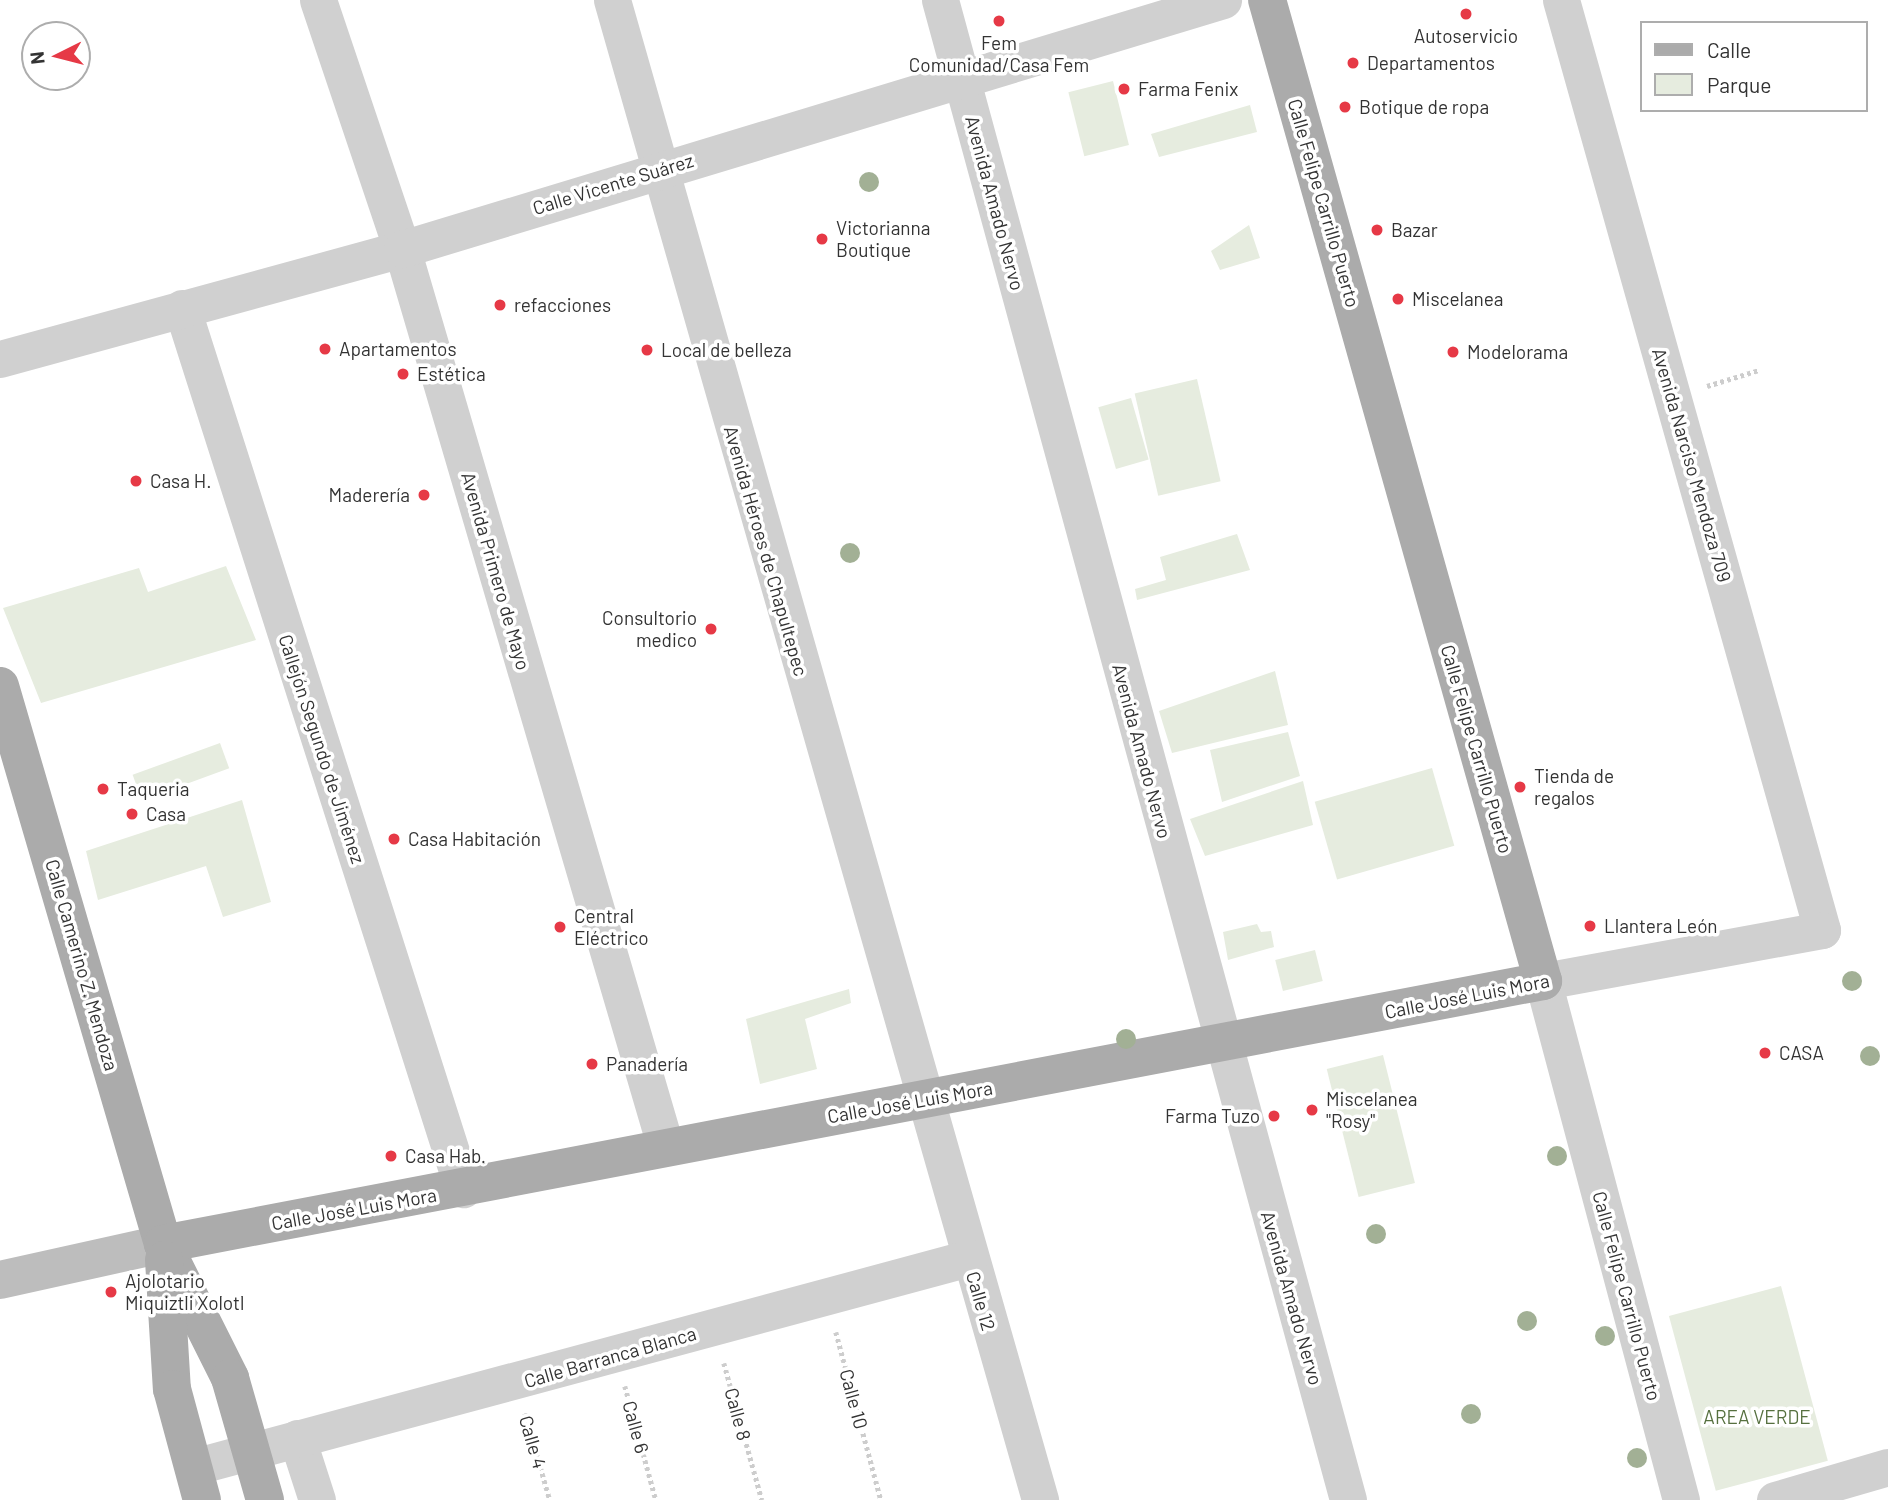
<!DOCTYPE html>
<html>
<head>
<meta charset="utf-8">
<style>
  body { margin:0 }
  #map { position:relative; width:1888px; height:1500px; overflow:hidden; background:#fff; font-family:Barlow,sans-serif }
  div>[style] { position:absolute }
  .green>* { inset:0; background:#e6ecdf; transform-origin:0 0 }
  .path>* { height:4.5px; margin-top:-2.25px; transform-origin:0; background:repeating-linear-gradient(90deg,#cdcdcd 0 3.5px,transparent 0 7px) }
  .street>* { height:37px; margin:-18.5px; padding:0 18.5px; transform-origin:18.5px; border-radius:18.5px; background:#d0d0d0 }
  .secondary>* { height:38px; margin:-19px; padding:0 19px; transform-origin:19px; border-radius:19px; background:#bdbdbd }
  .primary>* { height:38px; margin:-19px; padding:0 19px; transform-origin:19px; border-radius:19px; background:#ababab }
  .trees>* { width:20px; height:20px; margin:-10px; border-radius:50%; background:#a2b095 }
  .dots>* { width:19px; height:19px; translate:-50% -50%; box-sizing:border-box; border:4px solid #fff; border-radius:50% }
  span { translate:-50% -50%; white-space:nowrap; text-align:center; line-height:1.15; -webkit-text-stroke:7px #fff; paint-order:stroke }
  .poi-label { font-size:19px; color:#333 }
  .left { translate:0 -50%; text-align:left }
  .right { translate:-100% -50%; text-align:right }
  .street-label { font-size:19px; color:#333 }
  .park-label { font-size:19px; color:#56703f }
  .legend { position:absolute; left:1640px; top:21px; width:228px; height:91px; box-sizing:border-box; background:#fff; border:2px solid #adadad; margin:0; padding:9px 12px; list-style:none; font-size:21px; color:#333 }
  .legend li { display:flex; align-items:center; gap:14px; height:35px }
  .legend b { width:35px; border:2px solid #adadad }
  .north { position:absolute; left:21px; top:21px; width:70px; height:70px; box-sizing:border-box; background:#fff; border:2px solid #adadad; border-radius:50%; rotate:264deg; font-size:19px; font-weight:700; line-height:28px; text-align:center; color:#333 }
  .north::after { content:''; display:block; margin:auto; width:24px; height:32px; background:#e63946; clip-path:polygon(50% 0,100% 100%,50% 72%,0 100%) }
</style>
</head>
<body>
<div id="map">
  <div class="green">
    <div style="left:1113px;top:81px;width:66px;height:46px;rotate:76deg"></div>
    <div style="clip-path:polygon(1250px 105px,1257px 132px,1159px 157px,1151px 134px)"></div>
    <div style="clip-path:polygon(1249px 225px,1260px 258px,1220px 270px,1211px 251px)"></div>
    <div style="left:1197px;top:379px;width:105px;height:64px;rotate:77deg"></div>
    <div style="left:1131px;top:398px;width:64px;height:34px;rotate:74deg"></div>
    <div style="clip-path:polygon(1237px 534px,1250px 570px,1137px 600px,1135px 589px,1166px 580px,1160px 557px)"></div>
    <div style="clip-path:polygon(226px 566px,256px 640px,41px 703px,3px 608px,139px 568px,148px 592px)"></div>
    <div style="clip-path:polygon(1275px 671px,1288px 725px,1172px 753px,1159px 711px)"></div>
    <div style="clip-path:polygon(1288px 732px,1300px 776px,1222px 802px,1210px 750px)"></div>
    <div style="left:220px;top:743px;width:27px;height:93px;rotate:70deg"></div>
    <div style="left:1432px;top:768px;width:81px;height:122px;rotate:74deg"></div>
    <div style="clip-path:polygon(1303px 781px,1313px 825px,1205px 856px,1190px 819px)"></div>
    <div style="clip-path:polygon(242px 800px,271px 902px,223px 917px,206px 866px,98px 900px,86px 851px)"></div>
    <div style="clip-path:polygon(1257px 924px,1261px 932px,1271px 931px,1274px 947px,1228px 960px,1223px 932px)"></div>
    <div style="left:1315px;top:950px;width:32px;height:41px;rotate:76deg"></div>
    <div style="clip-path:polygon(849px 989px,851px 1003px,805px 1019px,817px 1069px,760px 1084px,746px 1019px)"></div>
    <div style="left:1383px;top:1055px;width:132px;height:58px;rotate:76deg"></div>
    <div style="left:1781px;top:1286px;width:181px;height:116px;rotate:75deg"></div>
  </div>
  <div class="path">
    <div style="left:1707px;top:386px;width:54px;rotate:-17.1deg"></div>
    <div style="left:836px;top:1332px;width:174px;rotate:75deg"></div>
    <div style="left:724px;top:1363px;width:142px;rotate:74.5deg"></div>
    <div style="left:625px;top:1386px;width:118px;rotate:74.8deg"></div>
    <div style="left:525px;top:1413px;width:91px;rotate:74deg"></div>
  </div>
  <div class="street">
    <div style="left:318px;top:0;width:263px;rotate:71.4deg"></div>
    <div style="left:402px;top:249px;width:934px;rotate:73.64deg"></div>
    <div style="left:612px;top:0;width:1560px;rotate:74.07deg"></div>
    <div style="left:940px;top:0;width:1554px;rotate:74.78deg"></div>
    <div style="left:1561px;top:0;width:966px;rotate:74.32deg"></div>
    <div style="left:1822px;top:930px;width:284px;rotate:169.6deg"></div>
    <div style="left:1543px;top:981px;width:537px;rotate:75.11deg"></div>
    <div style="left:182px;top:308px;width:925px;rotate:72.31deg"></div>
    <div style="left:0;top:359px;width:417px;rotate:-15.3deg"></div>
    <div style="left:402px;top:249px;width:858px;rotate:-16.87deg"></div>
    <div style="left:297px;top:1438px;width:65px;rotate:72.1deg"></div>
    <div style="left:193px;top:1467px;width:804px;rotate:-15.07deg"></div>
    <div style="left:1775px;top:1500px;width:118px;rotate:-16.3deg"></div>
  </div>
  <div class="secondary">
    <div style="left:0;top:1280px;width:167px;rotate:-12.5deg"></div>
  </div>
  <div class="primary">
    <div style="left:0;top:686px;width:581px;rotate:73.72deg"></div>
    <div style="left:163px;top:1244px;width:150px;rotate:63.4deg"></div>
    <div style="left:230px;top:1378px;width:127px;rotate:74deg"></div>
    <div style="left:163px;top:1244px;width:1405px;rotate:-10.79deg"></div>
    <div style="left:1543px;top:981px;width:1019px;rotate:-105.71deg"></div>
    <div style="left:164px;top:1260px;width:129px;rotate:86.5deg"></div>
    <div style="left:172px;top:1389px;width:115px;rotate:74.9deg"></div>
  </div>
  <div class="trees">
    <div style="left:869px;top:182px"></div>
    <div style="left:850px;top:553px"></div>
    <div style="left:1852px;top:981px"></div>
    <div style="left:1126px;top:1039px"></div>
    <div style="left:1870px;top:1056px"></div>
    <div style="left:1557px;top:1156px"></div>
    <div style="left:1376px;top:1234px"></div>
    <div style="left:1527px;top:1321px"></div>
    <div style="left:1605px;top:1336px"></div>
    <div style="left:1471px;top:1414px"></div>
    <div style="left:1637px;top:1458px"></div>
  </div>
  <div class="dots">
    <div style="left:1466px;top:14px;background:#e63946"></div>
    <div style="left:999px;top:21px;background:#e63946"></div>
    <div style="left:1353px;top:63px;background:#e63946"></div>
    <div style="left:1124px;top:89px;background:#e63946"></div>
    <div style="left:1345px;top:107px;background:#e63946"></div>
    <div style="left:1377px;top:230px;background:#e63946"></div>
    <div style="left:822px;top:239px;background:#e63946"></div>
    <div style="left:1398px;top:299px;background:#e63946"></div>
    <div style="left:500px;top:305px;background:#e63946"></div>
    <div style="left:325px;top:349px;background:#e63946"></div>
    <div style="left:647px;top:350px;background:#e63946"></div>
    <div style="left:1453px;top:352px;background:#e63946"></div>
    <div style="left:403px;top:374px;background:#e63946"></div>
    <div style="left:136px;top:481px;background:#e63946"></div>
    <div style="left:424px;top:495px;background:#e63946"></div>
    <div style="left:711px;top:629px;background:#e63946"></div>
    <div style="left:1520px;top:787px;background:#e63946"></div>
    <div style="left:103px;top:789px;background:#e63946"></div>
    <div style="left:132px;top:814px;background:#e63946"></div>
    <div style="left:394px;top:839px;background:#e63946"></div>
    <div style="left:1590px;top:926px;background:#e63946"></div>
    <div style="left:560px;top:927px;background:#e63946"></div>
    <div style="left:1765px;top:1053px;background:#e63946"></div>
    <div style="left:592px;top:1064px;background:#e63946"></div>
    <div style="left:1312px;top:1110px;background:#e63946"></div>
    <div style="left:1274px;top:1116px;background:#e63946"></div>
    <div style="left:391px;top:1156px;background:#e63946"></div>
    <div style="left:111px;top:1292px;background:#e63946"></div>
  </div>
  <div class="poi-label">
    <span style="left:1466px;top:36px">Autoservicio</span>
    <span style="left:999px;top:54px">Fem<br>Comunidad/Casa Fem</span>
    <span class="left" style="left:1367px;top:63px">Departamentos</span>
    <span class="left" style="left:1138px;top:89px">Farma Fenix</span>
    <span class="left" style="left:1359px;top:107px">Botique de ropa</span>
    <span class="left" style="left:836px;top:239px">Victorianna<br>Boutique</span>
    <span class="left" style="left:1391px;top:230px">Bazar</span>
    <span class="left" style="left:1412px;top:299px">Miscelanea</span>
    <span class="left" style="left:514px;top:305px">refacciones</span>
    <span class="left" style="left:339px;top:349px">Apartamentos</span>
    <span class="left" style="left:661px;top:350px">Local de belleza</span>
    <span class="left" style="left:1467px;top:352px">Modelorama</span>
    <span class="left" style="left:417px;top:374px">Estética</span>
    <span class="left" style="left:150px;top:481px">Casa H.</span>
    <span class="right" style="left:410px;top:495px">Maderería</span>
    <span class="right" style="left:697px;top:629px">Consultorio<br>medico</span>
    <span class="left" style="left:1534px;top:787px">Tienda de<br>regalos</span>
    <span class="left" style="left:117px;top:789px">Taqueria</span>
    <span class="left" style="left:146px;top:814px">Casa</span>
    <span class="left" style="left:408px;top:839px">Casa Habitación</span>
    <span class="left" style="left:574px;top:927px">Central<br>Eléctrico</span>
    <span class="left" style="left:1604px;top:926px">Llantera León</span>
    <span class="left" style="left:1779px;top:1053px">CASA</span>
    <span class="left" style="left:606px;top:1064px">Panadería</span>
    <span class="left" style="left:1326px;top:1110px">Miscelanea<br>"Rosy"</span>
    <span class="right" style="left:1260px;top:1116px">Farma Tuzo</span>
    <span class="left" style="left:405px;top:1156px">Casa Hab.</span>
    <span class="left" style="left:125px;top:1292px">Ajolotario<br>Miquiztli Xolotl</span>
  </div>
  <div class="street-label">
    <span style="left:613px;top:184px;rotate:-17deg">Calle Vicente Suárez</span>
    <span style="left:995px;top:203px;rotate:75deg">Avenida Amado Nervo</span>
    <span style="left:1324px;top:203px;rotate:74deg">Calle Felipe Carrillo Puerto</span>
    <span style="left:1692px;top:465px;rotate:74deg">Avenida Narciso Mendoza 709</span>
    <span style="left:766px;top:551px;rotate:74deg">Avenida Héroes de Chapultepec</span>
    <span style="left:496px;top:571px;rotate:74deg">Avenida Primero de Mayo</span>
    <span style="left:322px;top:749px;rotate:72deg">Callejón Segundo de Jiménez</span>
    <span style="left:1477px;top:749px;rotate:74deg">Calle Felipe Carrillo Puerto</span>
    <span style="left:1142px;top:751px;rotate:75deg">Avenida Amado Nervo</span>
    <span style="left:82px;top:965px;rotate:74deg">Calle Camerino Z. Mendoza</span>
    <span style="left:1467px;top:996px;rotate:-11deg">Calle José Luis Mora</span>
    <span style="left:910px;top:1102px;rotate:-10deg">Calle José Luis Mora</span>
    <span style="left:354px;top:1209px;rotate:-10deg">Calle José Luis Mora</span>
    <span style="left:1627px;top:1296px;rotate:75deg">Calle Felipe Carrillo Puerto</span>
    <span style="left:1292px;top:1298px;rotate:74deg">Avenida Amado Nervo</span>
    <span style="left:981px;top:1301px;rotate:74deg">Calle 12</span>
    <span style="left:610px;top:1357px;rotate:-16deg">Calle Barranca Blanca</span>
    <span style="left:854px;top:1399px;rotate:75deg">Calle 10</span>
    <span style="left:738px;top:1414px;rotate:75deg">Calle 8</span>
    <span style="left:636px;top:1427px;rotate:75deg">Calle 6</span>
    <span style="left:533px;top:1442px;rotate:74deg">Calle 4</span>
  </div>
  <div class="park-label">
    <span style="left:1757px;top:1417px">AREA VERDE</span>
  </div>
  <ul class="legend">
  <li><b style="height:9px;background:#ababab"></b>Calle</li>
  <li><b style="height:19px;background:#e6ecdf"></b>Parque</li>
  </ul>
  <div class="north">N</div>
</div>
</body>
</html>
